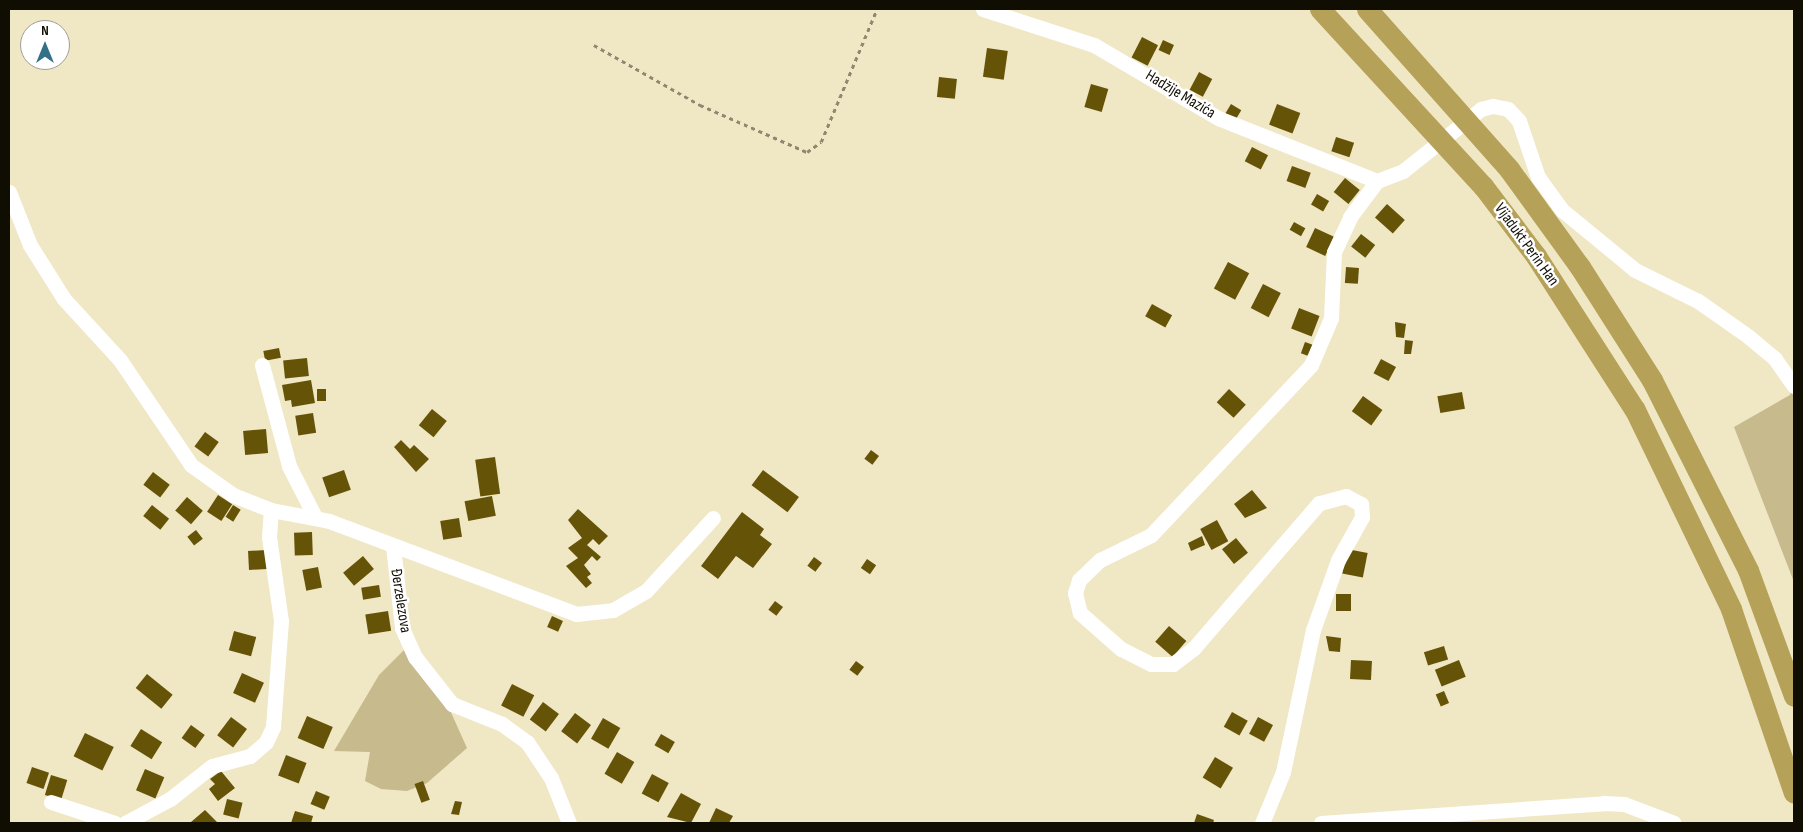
<!DOCTYPE html>
<html>
<head>
<meta charset="utf-8">
<style>
  body { margin:0 }
  #map { position:relative; width:1803px; height:832px; overflow:hidden; background:#f0e7c4; font-family:"Sofia Sans Condensed",sans-serif }
  div>[style] { position:absolute }
  .green>* { inset:0; background:#c7ba8c }
  .building>* { inset:0; background:#655407; transform-origin:0 0 }
  .path>* { height:2.5px; margin-top:-1.25px; transform-origin:0; background:repeating-linear-gradient(90deg,#8e8870 0 4px,transparent 0 8px) }
  .minor>* { height:15px; margin:-7.5px; padding:0 7.5px; transform-origin:7.5px; border-radius:7.5px; background:#fff }
  .highway>* { height:21px; margin:-10.5px; padding:0 10.5px; transform-origin:10.5px; border-radius:10.5px; background:#b5a158 }
  span { translate:-50% -50%; white-space:nowrap; text-align:center; line-height:1.15; -webkit-text-stroke:5px #fff; paint-order:stroke }
  .street-label { font-size:16px; color:#100d03 }
  .frame { position:absolute; inset:0; border:10px solid #100d03; pointer-events:none }
  .north { position:absolute; left:20px; top:20px; width:50px; height:50px; box-sizing:border-box; background:#fff; border:1px solid #9f9e9a; border-radius:50%; rotate:0deg; font-size:14px; font-weight:700; line-height:20px; text-align:center; color:#100d03 }
  .north::after { content:''; display:block; margin:auto; width:18px; height:22px; background:#347087; clip-path:polygon(50% 0,100% 100%,50% 72%,0 100%) }
</style>
</head>
<body>
<div id="map">
  <div class="green">
    <div style="clip-path:polygon(1794px 382px,1794px 582px,1734px 427px,1790px 395px)"></div>
    <div style="clip-path:polygon(406px 648px,449px 708px,467px 748px,427px 783px,407px 791px,381px 789px,365px 781px,370px 752px,334px 751px,379px 675px)"></div>
  </div>
  <div class="building">
    <div style="left:1142px;top:37px;width:18px;height:23px;rotate:27deg"></div>
    <div style="left:1163px;top:40px;width:12px;height:11px;rotate:24deg"></div>
    <div style="left:987px;top:48px;width:21px;height:29px;rotate:8deg"></div>
    <div style="left:1199px;top:72px;width:15px;height:20px;rotate:28deg"></div>
    <div style="left:939px;top:77px;width:18px;height:20px;rotate:6deg"></div>
    <div style="left:1091px;top:84px;width:18px;height:24px;rotate:16deg"></div>
    <div style="left:1231px;top:104px;width:12px;height:13px;rotate:31deg"></div>
    <div style="left:1277px;top:104px;width:25px;height:22px;rotate:21deg"></div>
    <div style="left:1336px;top:137px;width:19px;height:15px;rotate:18deg"></div>
    <div style="left:1252px;top:147px;width:18px;height:16px;rotate:27deg"></div>
    <div style="left:1292px;top:166px;width:20px;height:16px;rotate:20deg"></div>
    <div style="left:1345px;top:178px;width:19px;height:18px;rotate:39deg"></div>
    <div style="left:1317px;top:194px;width:14px;height:12px;rotate:30deg"></div>
    <div style="left:1387px;top:204px;width:24px;height:18px;rotate:42deg"></div>
    <div style="left:1294px;top:222px;width:13px;height:9px;rotate:29deg"></div>
    <div style="left:1315px;top:228px;width:21px;height:21px;rotate:25deg"></div>
    <div style="left:1361px;top:234px;width:18px;height:16px;rotate:38deg"></div>
    <div style="left:1228px;top:262px;width:24px;height:30px;rotate:28deg"></div>
    <div style="left:1346px;top:267px;width:13px;height:16px;rotate:4deg"></div>
    <div style="left:1263px;top:284px;width:20px;height:27px;rotate:27deg"></div>
    <div style="left:1152px;top:304px;width:23px;height:14px;rotate:29deg"></div>
    <div style="left:1299px;top:308px;width:22px;height:22px;rotate:21deg"></div>
    <div style="clip-path:polygon(1395px 322px,1406px 324px,1404px 338px,1396px 337px)"></div>
    <div style="clip-path:polygon(1405px 340px,1413px 341px,1411px 354px,1404px 354px)"></div>
    <div style="left:1305px;top:342px;width:12px;height:12px;rotate:20deg"></div>
    <div style="left:279px;top:348px;width:10px;height:16px;rotate:79deg"></div>
    <div style="left:307px;top:358px;width:18px;height:24px;rotate:84deg"></div>
    <div style="left:1381px;top:359px;width:17px;height:16px;rotate:28deg"></div>
    <div style="clip-path:polygon(311px 380px,315px 403px,292px 407px,291px 400px,285px 401px,282px 385px)"></div>
    <div style="left:317px;top:389px;width:9px;height:12px"></div>
    <div style="left:1229px;top:389px;width:23px;height:18px;rotate:43deg"></div>
    <div style="left:1462px;top:392px;width:17px;height:25px;rotate:80deg"></div>
    <div style="left:1363px;top:396px;width:24px;height:19px;rotate:36deg"></div>
    <div style="left:432px;top:409px;width:19px;height:21px;rotate:39deg"></div>
    <div style="left:313px;top:413px;width:20px;height:18px;rotate:81deg"></div>
    <div style="left:266px;top:429px;width:24px;height:23px;rotate:85deg"></div>
    <div style="left:205px;top:432px;width:17px;height:18px;rotate:36deg"></div>
    <div style="clip-path:polygon(401px 440px,410px 449px,414px 445px,429px 459px,416px 472px,394px 447px)"></div>
    <div style="left:871px;top:450px;width:10px;height:11px;rotate:37deg"></div>
    <div style="left:495px;top:457px;width:37px;height:20px;rotate:82deg"></div>
    <div style="left:344px;top:470px;width:21px;height:23px;rotate:71deg"></div>
    <div style="left:763px;top:470px;width:45px;height:19px;rotate:37deg"></div>
    <div style="left:153px;top:472px;width:21px;height:16px;rotate:37deg"></div>
    <div style="clip-path:polygon(1252px 490px,1267px 508px,1245px 518px,1234px 504px)"></div>
    <div style="left:218px;top:495px;width:17px;height:20px;rotate:33deg"></div>
    <div style="left:492px;top:496px;width:20px;height:28px;rotate:79deg"></div>
    <div style="left:187px;top:497px;width:21px;height:18px;rotate:41deg"></div>
    <div style="left:152px;top:505px;width:22px;height:14px;rotate:39deg"></div>
    <div style="left:233px;top:505px;width:9px;height:14px;rotate:32deg"></div>
    <div style="clip-path:polygon(578px 509px,608px 536px,599px 545px,593px 539px,587px 545px,601px 557px,597px 561px,592px 556px,584px 565px,591px 574px,587px 577px,592px 583px,586px 588px,566px 566px,578px 558px,568px 548px,582px 538px,568px 520px)"></div>
    <div style="clip-path:polygon(742px 512px,764px 529px,760px 535px,772px 544px,753px 568px,736px 556px,718px 579px,701px 566px)"></div>
    <div style="left:459px;top:518px;width:19px;height:19px;rotate:81deg"></div>
    <div style="left:1217px;top:520px;width:24px;height:19px;rotate:62deg"></div>
    <div style="left:196px;top:530px;width:11px;height:11px;rotate:52deg"></div>
    <div style="left:312px;top:532px;width:23px;height:18px;rotate:88deg"></div>
    <div style="clip-path:polygon(1202px 536px,1205px 545px,1191px 551px,1188px 543px)"></div>
    <div style="left:1236px;top:538px;width:19px;height:18px;rotate:51deg"></div>
    <div style="left:1347px;top:549px;width:21px;height:25px;rotate:11deg"></div>
    <div style="left:266px;top:550px;width:19px;height:18px;rotate:87deg"></div>
    <div style="left:363px;top:556px;width:17px;height:26px;rotate:50deg"></div>
    <div style="left:814px;top:557px;width:10px;height:11px;rotate:37deg"></div>
    <div style="left:867px;top:559px;width:11px;height:11px;rotate:34deg"></div>
    <div style="left:318px;top:567px;width:21px;height:16px;rotate:79deg"></div>
    <div style="left:379px;top:585px;width:12px;height:18px;rotate:81deg"></div>
    <div style="left:1336px;top:594px;width:15px;height:17px"></div>
    <div style="left:775px;top:601px;width:10px;height:11px;rotate:37deg"></div>
    <div style="left:388px;top:611px;width:20px;height:23px;rotate:81deg"></div>
    <div style="left:552px;top:616px;width:12px;height:12px;rotate:24deg"></div>
    <div style="left:1169px;top:626px;width:23px;height:21px;rotate:41deg"></div>
    <div style="left:234px;top:631px;width:23px;height:20px;rotate:15deg"></div>
    <div style="clip-path:polygon(1326px 636px,1341px 638px,1340px 652px,1329px 651px)"></div>
    <div style="left:1444px;top:646px;width:14px;height:21px;rotate:73deg"></div>
    <div style="left:1351px;top:660px;width:21px;height:19px;rotate:3deg"></div>
    <div style="left:1459px;top:660px;width:18px;height:26px;rotate:68deg"></div>
    <div style="left:856px;top:661px;width:10px;height:11px;rotate:37deg"></div>
    <div style="left:242px;top:673px;width:24px;height:22px;rotate:24deg"></div>
    <div style="left:147px;top:674px;width:33px;height:18px;rotate:39deg"></div>
    <div style="left:512px;top:684px;width:25px;height:24px;rotate:27deg"></div>
    <div style="left:1444px;top:691px;width:13px;height:9px;rotate:67deg"></div>
    <div style="left:543px;top:702px;width:20px;height:22px;rotate:37deg"></div>
    <div style="left:1232px;top:712px;width:18px;height:17px;rotate:29deg"></div>
    <div style="left:575px;top:713px;width:20px;height:23px;rotate:37deg"></div>
    <div style="left:307px;top:716px;width:28px;height:24px;rotate:23deg"></div>
    <div style="left:231px;top:717px;width:20px;height:23px;rotate:37deg"></div>
    <div style="left:1258px;top:717px;width:17px;height:19px;rotate:28deg"></div>
    <div style="left:603px;top:718px;width:20px;height:24px;rotate:30deg"></div>
    <div style="left:191px;top:725px;width:17px;height:16px;rotate:36deg"></div>
    <div style="left:141px;top:729px;width:25px;height:20px;rotate:32deg"></div>
    <div style="left:85px;top:733px;width:32px;height:26px;rotate:26deg"></div>
    <div style="left:661px;top:734px;width:16px;height:13px;rotate:30deg"></div>
    <div style="left:617px;top:752px;width:20px;height:25px;rotate:30deg"></div>
    <div style="left:286px;top:755px;width:22px;height:22px;rotate:21deg"></div>
    <div style="left:1215px;top:757px;width:21px;height:24px;rotate:31deg"></div>
    <div style="left:32px;top:767px;width:18px;height:17px;rotate:19deg"></div>
    <div style="left:145px;top:769px;width:21px;height:23px;rotate:23deg"></div>
    <div style="clip-path:polygon(221px 771px,235px 788px,218px 801px,209px 789px,215px 784px,210px 779px)"></div>
    <div style="left:652px;top:774px;width:19px;height:22px;rotate:28deg"></div>
    <div style="left:51px;top:775px;width:17px;height:21px;rotate:17deg"></div>
    <div style="left:423px;top:781px;width:20px;height:9px;rotate:70deg"></div>
    <div style="left:316px;top:791px;width:15px;height:14px;rotate:23deg"></div>
    <div style="clip-path:polygon(681px 793px,701px 804px,691px 823px,667px 817px)"></div>
    <div style="left:227px;top:799px;width:16px;height:16px;rotate:14deg"></div>
    <div style="clip-path:polygon(455px 801px,462px 802px,459px 815px,451px 814px)"></div>
    <div style="clip-path:polygon(716px 808px,733px 816px,729px 823px,709px 823px)"></div>
    <div style="clip-path:polygon(205px 810px,218px 823px,192px 823px,191px 822px)"></div>
    <div style="clip-path:polygon(295px 811px,313px 816px,311px 823px,291px 823px)"></div>
    <div style="clip-path:polygon(1197px 814px,1214px 820px,1213px 823px,1194px 823px)"></div>
  </div>
  <div class="path">
    <div style="left:594px;top:45px;width:122px;rotate:29.5deg"></div>
    <div style="left:700px;top:105px;width:117px;rotate:23.7deg"></div>
    <div style="left:807px;top:152px;width:17px;rotate:-36deg"></div>
    <div style="left:821px;top:142px;width:144px;rotate:-67.2deg"></div>
  </div>
  <div class="minor">
    <div style="left:983px;top:9px;width:117px;rotate:18deg"></div>
    <div style="left:1094px;top:45px;width:144px;rotate:30.5deg"></div>
    <div style="left:1218px;top:118px;width:171px;rotate:21.6deg"></div>
    <div style="left:9px;top:192px;width:57px;rotate:68.4deg"></div>
    <div style="left:30px;top:245px;width:64px;rotate:57.8deg"></div>
    <div style="left:64px;top:299px;width:83px;rotate:47.4deg"></div>
    <div style="left:120px;top:360px;width:127px;rotate:55.9deg"></div>
    <div style="left:191px;top:465px;width:52px;rotate:35.5deg"></div>
    <div style="left:233px;top:495px;width:41px;rotate:21.5deg"></div>
    <div style="left:271px;top:510px;width:59px;rotate:10.7deg"></div>
    <div style="left:329px;top:521px;width:264px;rotate:20.6deg"></div>
    <div style="left:576px;top:614px;width:37px;rotate:-6deg"></div>
    <div style="left:613px;top:610px;width:38px;rotate:-30deg"></div>
    <div style="left:646px;top:591px;width:99px;rotate:-47.5deg"></div>
    <div style="left:262px;top:365px;width:105px;rotate:75deg"></div>
    <div style="left:289px;top:466px;width:57px;rotate:63deg"></div>
    <div style="left:393px;top:546px;width:82px;rotate:83.7deg"></div>
    <div style="left:402px;top:628px;width:32px;rotate:66deg"></div>
    <div style="left:415px;top:657px;width:60px;rotate:51.8deg"></div>
    <div style="left:452px;top:704px;width:54px;rotate:21.8deg"></div>
    <div style="left:502px;top:724px;width:31px;rotate:36deg"></div>
    <div style="left:527px;top:742px;width:43px;rotate:56.3deg"></div>
    <div style="left:551px;top:778px;width:48px;rotate:68.2deg"></div>
    <div style="left:51px;top:802px;width:67px;rotate:18.2deg"></div>
    <div style="left:125px;top:823px;width:51px;rotate:-28.1deg"></div>
    <div style="left:170px;top:799px;width:53px;rotate:-38.2deg"></div>
    <div style="left:212px;top:766px;width:39px;rotate:-15deg"></div>
    <div style="left:250px;top:756px;width:21px;rotate:-41deg"></div>
    <div style="left:266px;top:742px;width:17px;rotate:-65deg"></div>
    <div style="left:273px;top:727px;width:106px;rotate:-85.7deg"></div>
    <div style="left:281px;top:621px;width:85px;rotate:-98.1deg"></div>
    <div style="left:269px;top:537px;width:27px;rotate:-86deg"></div>
    <div style="left:1262px;top:823px;width:55px;rotate:-67.6deg"></div>
    <div style="left:1283px;top:772px;width:145px;rotate:-78.1deg"></div>
    <div style="left:1313px;top:630px;width:74px;rotate:-70.3deg"></div>
    <div style="left:1338px;top:560px;width:49px;rotate:-60.8deg"></div>
    <div style="left:1362px;top:517px;width:13px;rotate:-94deg"></div>
    <div style="left:1361px;top:504px;width:17px;rotate:-152deg"></div>
    <div style="left:1346px;top:496px;width:28px;rotate:165deg"></div>
    <div style="left:1319px;top:503px;width:191px;rotate:130.8deg"></div>
    <div style="left:1194px;top:648px;width:26px;rotate:143deg"></div>
    <div style="left:1173px;top:664px;width:22px;rotate:180deg"></div>
    <div style="left:1151px;top:664px;width:34px;rotate:-153deg"></div>
    <div style="left:1121px;top:649px;width:55px;rotate:-138.7deg"></div>
    <div style="left:1080px;top:613px;width:21px;rotate:-104deg"></div>
    <div style="left:1075px;top:593px;width:14px;rotate:-73deg"></div>
    <div style="left:1079px;top:580px;width:29px;rotate:-44deg"></div>
    <div style="left:1100px;top:560px;width:57px;rotate:-26.1deg"></div>
    <div style="left:1151px;top:535px;width:233px;rotate:-46.7deg"></div>
    <div style="left:1311px;top:365px;width:51px;rotate:-66.9deg"></div>
    <div style="left:1331px;top:318px;width:66px;rotate:-87.4deg"></div>
    <div style="left:1334px;top:252px;width:38px;rotate:-65deg"></div>
    <div style="left:1350px;top:217px;width:45px;rotate:-53.1deg"></div>
    <div style="left:1377px;top:181px;width:28px;rotate:-21deg"></div>
    <div style="left:1403px;top:171px;width:100px;rotate:-38.5deg"></div>
    <div style="left:1481px;top:109px;width:12px;rotate:-14deg"></div>
    <div style="left:1493px;top:106px;width:15px;rotate:11deg"></div>
    <div style="left:1508px;top:109px;width:16px;rotate:47deg"></div>
    <div style="left:1519px;top:121px;width:59px;rotate:71.3deg"></div>
    <div style="left:1538px;top:177px;width:41px;rotate:54deg"></div>
    <div style="left:1562px;top:210px;width:94px;rotate:39.4deg"></div>
    <div style="left:1635px;top:270px;width:70px;rotate:26.2deg"></div>
    <div style="left:1698px;top:301px;width:62px;rotate:35.2deg"></div>
    <div style="left:1749px;top:337px;width:34px;rotate:40deg"></div>
    <div style="left:1775px;top:359px;width:33px;rotate:55deg"></div>
    <div style="left:1321px;top:823px;width:284px;rotate:-4deg"></div>
    <div style="left:1604px;top:803px;width:20px;rotate:3deg"></div>
    <div style="left:1624px;top:804px;width:53px;rotate:20.8deg"></div>
  </div>
  <div class="highway">
    <div style="left:1320px;top:9px;width:241px;rotate:47.4deg"></div>
    <div style="left:1483px;top:186px;width:88px;rotate:52.9deg"></div>
    <div style="left:1536px;top:256px;width:183px;rotate:57.3deg"></div>
    <div style="left:1635px;top:410px;width:221px;rotate:64.2deg"></div>
    <div style="left:1731px;top:609px;width:194px;rotate:71.1deg"></div>
    <div style="left:1367px;top:9px;width:214px;rotate:48.4deg"></div>
    <div style="left:1509px;top:169px;width:121px;rotate:54.1deg"></div>
    <div style="left:1580px;top:267px;width:134px;rotate:57.5deg"></div>
    <div style="left:1652px;top:380px;width:213px;rotate:63.2deg"></div>
    <div style="left:1748px;top:570px;width:134px;rotate:69.9deg"></div>
  </div>
  <div class="street-label">
    <span style="left:1180px;top:95px;rotate:31deg">Hadžije Mazića</span>
    <span style="left:1526px;top:245px;rotate:54deg">Vijadukt Perin Han</span>
    <span style="left:400px;top:601px;rotate:81deg">Đerzelezova</span>
  </div>
  <div class="frame"></div>
  <div class="north">N</div>
</div>
</body>
</html>
